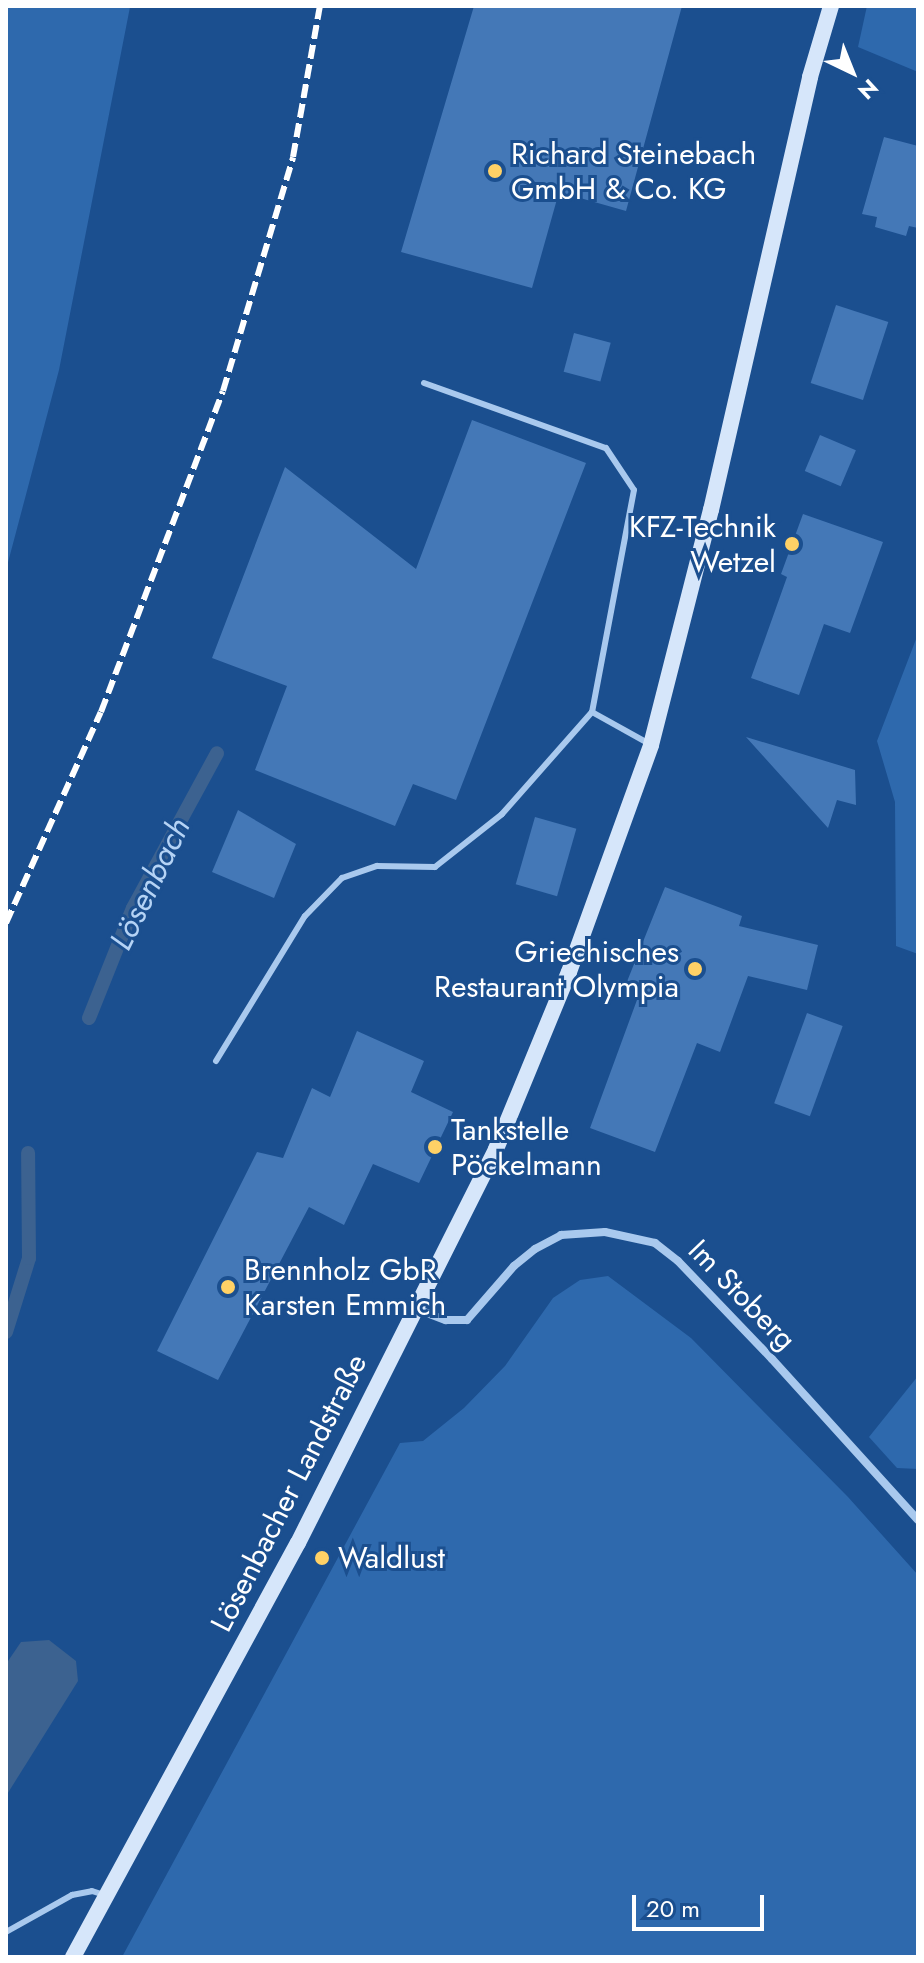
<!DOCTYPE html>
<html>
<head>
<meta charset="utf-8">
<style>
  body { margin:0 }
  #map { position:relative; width:924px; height:1963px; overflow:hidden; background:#1b4f8f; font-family:Jost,sans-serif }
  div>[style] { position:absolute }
  .green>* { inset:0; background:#2e69ad }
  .water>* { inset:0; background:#3c6290 }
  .stream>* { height:14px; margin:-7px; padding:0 7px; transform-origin:7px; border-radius:7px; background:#3c6290 }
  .building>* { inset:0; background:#4478b7; transform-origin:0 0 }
  .service>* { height:6px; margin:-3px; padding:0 3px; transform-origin:3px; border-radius:3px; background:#a9c9ee }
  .minor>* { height:8px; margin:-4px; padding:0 4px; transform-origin:4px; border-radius:4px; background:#a9c9ee }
  .secondary>* { height:16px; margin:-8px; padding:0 8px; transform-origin:8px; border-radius:8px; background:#d6e6fa }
  .rail>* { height:6px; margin-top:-3px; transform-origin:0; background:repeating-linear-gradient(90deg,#fff 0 14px,transparent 0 20px) }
  .dots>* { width:22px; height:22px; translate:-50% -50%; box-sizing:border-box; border:4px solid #1b4f8f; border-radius:50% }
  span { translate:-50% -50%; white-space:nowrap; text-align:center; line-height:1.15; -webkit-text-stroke:6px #1b4f8f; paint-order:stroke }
  .poi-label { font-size:30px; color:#fff }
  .left { translate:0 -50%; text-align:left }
  .right { translate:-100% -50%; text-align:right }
  .street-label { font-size:30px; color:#fff }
  .water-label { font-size:32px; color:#b5d3f5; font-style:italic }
  .frame { position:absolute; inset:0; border:8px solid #fff; pointer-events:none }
  .north { position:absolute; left:812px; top:32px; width:80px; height:80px; -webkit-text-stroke:6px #1b4f8f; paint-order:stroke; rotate:137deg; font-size:22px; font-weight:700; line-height:32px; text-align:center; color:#fff }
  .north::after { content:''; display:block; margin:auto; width:28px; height:36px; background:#fff; clip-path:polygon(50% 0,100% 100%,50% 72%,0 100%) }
  .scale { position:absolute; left:632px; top:1895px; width:132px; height:36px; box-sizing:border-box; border:4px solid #fff; border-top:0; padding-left:10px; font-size:24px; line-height:28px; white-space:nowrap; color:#fff; -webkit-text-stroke:6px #1b4f8f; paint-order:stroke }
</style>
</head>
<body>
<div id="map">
  <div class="green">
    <div style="clip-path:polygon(6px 6px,232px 6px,130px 7px,59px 370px,6px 570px)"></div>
    <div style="clip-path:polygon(867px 6px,918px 6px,918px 72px,858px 47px)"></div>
    <div style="clip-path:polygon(918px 634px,918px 954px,896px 946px,895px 802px,877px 741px)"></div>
    <div style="clip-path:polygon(608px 1276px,691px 1338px,848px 1497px,918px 1575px,918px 1957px,122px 1957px,400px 1443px,423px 1441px,464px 1408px,505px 1366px,553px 1298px,580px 1280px)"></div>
    <div style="clip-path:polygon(918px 1376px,918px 1469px,897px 1468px,869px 1437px)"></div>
  </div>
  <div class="water">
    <div style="clip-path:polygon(49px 1640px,76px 1661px,78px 1681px,6px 1796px,6px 1664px,21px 1642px)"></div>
  </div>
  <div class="stream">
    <div style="left:89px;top:1018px;width:118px;rotate:-68.2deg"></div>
    <div style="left:133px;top:908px;width:176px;rotate:-61.5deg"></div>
    <div style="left:6px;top:1332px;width:77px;rotate:-72.7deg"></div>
    <div style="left:29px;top:1258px;width:105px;rotate:-90.5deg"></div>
  </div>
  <div class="building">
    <div style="clip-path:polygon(474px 6px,682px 6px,626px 211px,559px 192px,532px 288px,401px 252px)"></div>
    <div style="clip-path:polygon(884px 137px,918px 146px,918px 228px,909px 226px,906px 236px,875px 227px,877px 217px,862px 214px)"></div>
    <div style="left:836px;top:305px;width:55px;height:82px;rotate:18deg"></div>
    <div style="left:574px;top:333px;width:38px;height:40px;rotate:15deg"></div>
    <div style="clip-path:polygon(472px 420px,586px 463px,456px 800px,413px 784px,395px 826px,255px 770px,287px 686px,212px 658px,285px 467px,416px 569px)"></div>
    <div style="left:820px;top:435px;width:39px;height:39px;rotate:23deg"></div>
    <div style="clip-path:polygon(803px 514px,883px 542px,850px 633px,824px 624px,799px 695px,751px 678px,787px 577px,781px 574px)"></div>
    <div style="clip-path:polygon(746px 737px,855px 770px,856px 805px,837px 800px,828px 828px)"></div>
    <div style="clip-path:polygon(238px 810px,296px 844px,274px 898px,212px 872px)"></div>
    <div style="left:535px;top:817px;width:43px;height:70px;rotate:16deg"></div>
    <div style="clip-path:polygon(665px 887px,742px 916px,739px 926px,818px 945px,807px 990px,748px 976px,720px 1052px,697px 1043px,655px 1152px,590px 1128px,641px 989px,626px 984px)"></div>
    <div style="left:807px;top:1013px;width:38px;height:96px;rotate:20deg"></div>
    <div style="clip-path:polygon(357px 1031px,424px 1061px,411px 1092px,453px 1112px,419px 1183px,373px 1164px,344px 1225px,309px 1207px,218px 1380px,157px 1351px,257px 1152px,283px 1158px,312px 1088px,330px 1097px)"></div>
  </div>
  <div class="service">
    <div style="left:424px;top:383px;width:193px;rotate:19.7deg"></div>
    <div style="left:606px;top:448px;width:50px;rotate:56.3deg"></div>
    <div style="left:634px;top:490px;width:226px;rotate:100.7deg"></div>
    <div style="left:592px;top:712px;width:64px;rotate:29deg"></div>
    <div style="left:216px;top:1061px;width:170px;rotate:-58.5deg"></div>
    <div style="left:305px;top:916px;width:53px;rotate:-45.8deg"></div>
    <div style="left:342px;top:878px;width:37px;rotate:-19deg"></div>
    <div style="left:377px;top:866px;width:58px;rotate:1deg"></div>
    <div style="left:435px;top:867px;width:85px;rotate:-38.3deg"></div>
    <div style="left:502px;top:814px;width:136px;rotate:-48.6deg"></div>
    <div style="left:6px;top:1932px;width:76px;rotate:-29.3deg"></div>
    <div style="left:72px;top:1895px;width:20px;rotate:-11deg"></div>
    <div style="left:92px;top:1891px;width:13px;rotate:18deg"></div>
  </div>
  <div class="minor">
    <div style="left:414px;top:1308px;width:34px;rotate:21deg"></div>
    <div style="left:446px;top:1320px;width:21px"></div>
    <div style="left:467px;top:1320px;width:72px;rotate:-49deg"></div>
    <div style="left:514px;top:1266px;width:27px;rotate:-39deg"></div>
    <div style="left:535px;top:1249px;width:30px;rotate:-28deg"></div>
    <div style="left:561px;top:1235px;width:44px;rotate:-3.9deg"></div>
    <div style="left:605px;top:1232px;width:51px;rotate:12.4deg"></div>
    <div style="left:655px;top:1243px;width:29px;rotate:38deg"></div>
    <div style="left:678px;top:1261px;width:136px;rotate:46.2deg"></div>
    <div style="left:772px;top:1359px;width:217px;rotate:47.8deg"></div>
  </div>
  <div class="secondary">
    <div style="left:73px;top:1957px;width:471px;rotate:-61.5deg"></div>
    <div style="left:298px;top:1543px;width:441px;rotate:-63.3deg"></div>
    <div style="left:496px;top:1149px;width:191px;rotate:-67.6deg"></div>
    <div style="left:569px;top:972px;width:241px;rotate:-70.1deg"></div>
    <div style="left:651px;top:745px;width:243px;rotate:-75.7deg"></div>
    <div style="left:711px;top:510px;width:444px;rotate:-77.1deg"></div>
    <div style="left:810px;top:77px;width:74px;rotate:-73.5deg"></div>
  </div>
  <div class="rail">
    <div style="left:6px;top:923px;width:231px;rotate:-65.8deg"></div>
    <div style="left:101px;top:712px;width:343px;rotate:-69.2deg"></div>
    <div style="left:223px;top:391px;width:244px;rotate:-73.3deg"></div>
    <div style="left:293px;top:157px;width:153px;rotate:-79.9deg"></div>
  </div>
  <div class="dots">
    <div style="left:495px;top:171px;background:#ffd166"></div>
    <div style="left:792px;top:544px;background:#ffd166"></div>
    <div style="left:695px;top:969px;background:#ffd166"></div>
    <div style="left:435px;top:1147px;background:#ffd166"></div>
    <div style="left:228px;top:1287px;background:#ffd166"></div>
    <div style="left:322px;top:1558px;background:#ffd166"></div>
  </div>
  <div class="poi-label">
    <span class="left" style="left:511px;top:171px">Richard Steinebach<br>GmbH &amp; Co. KG</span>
    <span class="right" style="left:776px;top:544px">KFZ-Technik<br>Wetzel</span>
    <span class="right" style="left:679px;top:969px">Griechisches<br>Restaurant Olympia</span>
    <span class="left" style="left:451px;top:1147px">Tankstelle<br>Pöckelmann</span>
    <span class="left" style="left:244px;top:1287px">Brennholz GbR<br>Karsten Emmich</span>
    <span class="left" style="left:338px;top:1558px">Waldlust</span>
  </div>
  <div class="street-label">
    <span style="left:742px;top:1295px;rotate:46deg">Im Stoberg</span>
    <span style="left:289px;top:1493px;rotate:-63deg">Lösenbacher Landstraße</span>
  </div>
  <div class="water-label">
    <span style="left:150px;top:884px;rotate:-64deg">Lösenbach</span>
  </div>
  <div class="frame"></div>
  <div class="north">N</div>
  <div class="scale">20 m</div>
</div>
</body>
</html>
